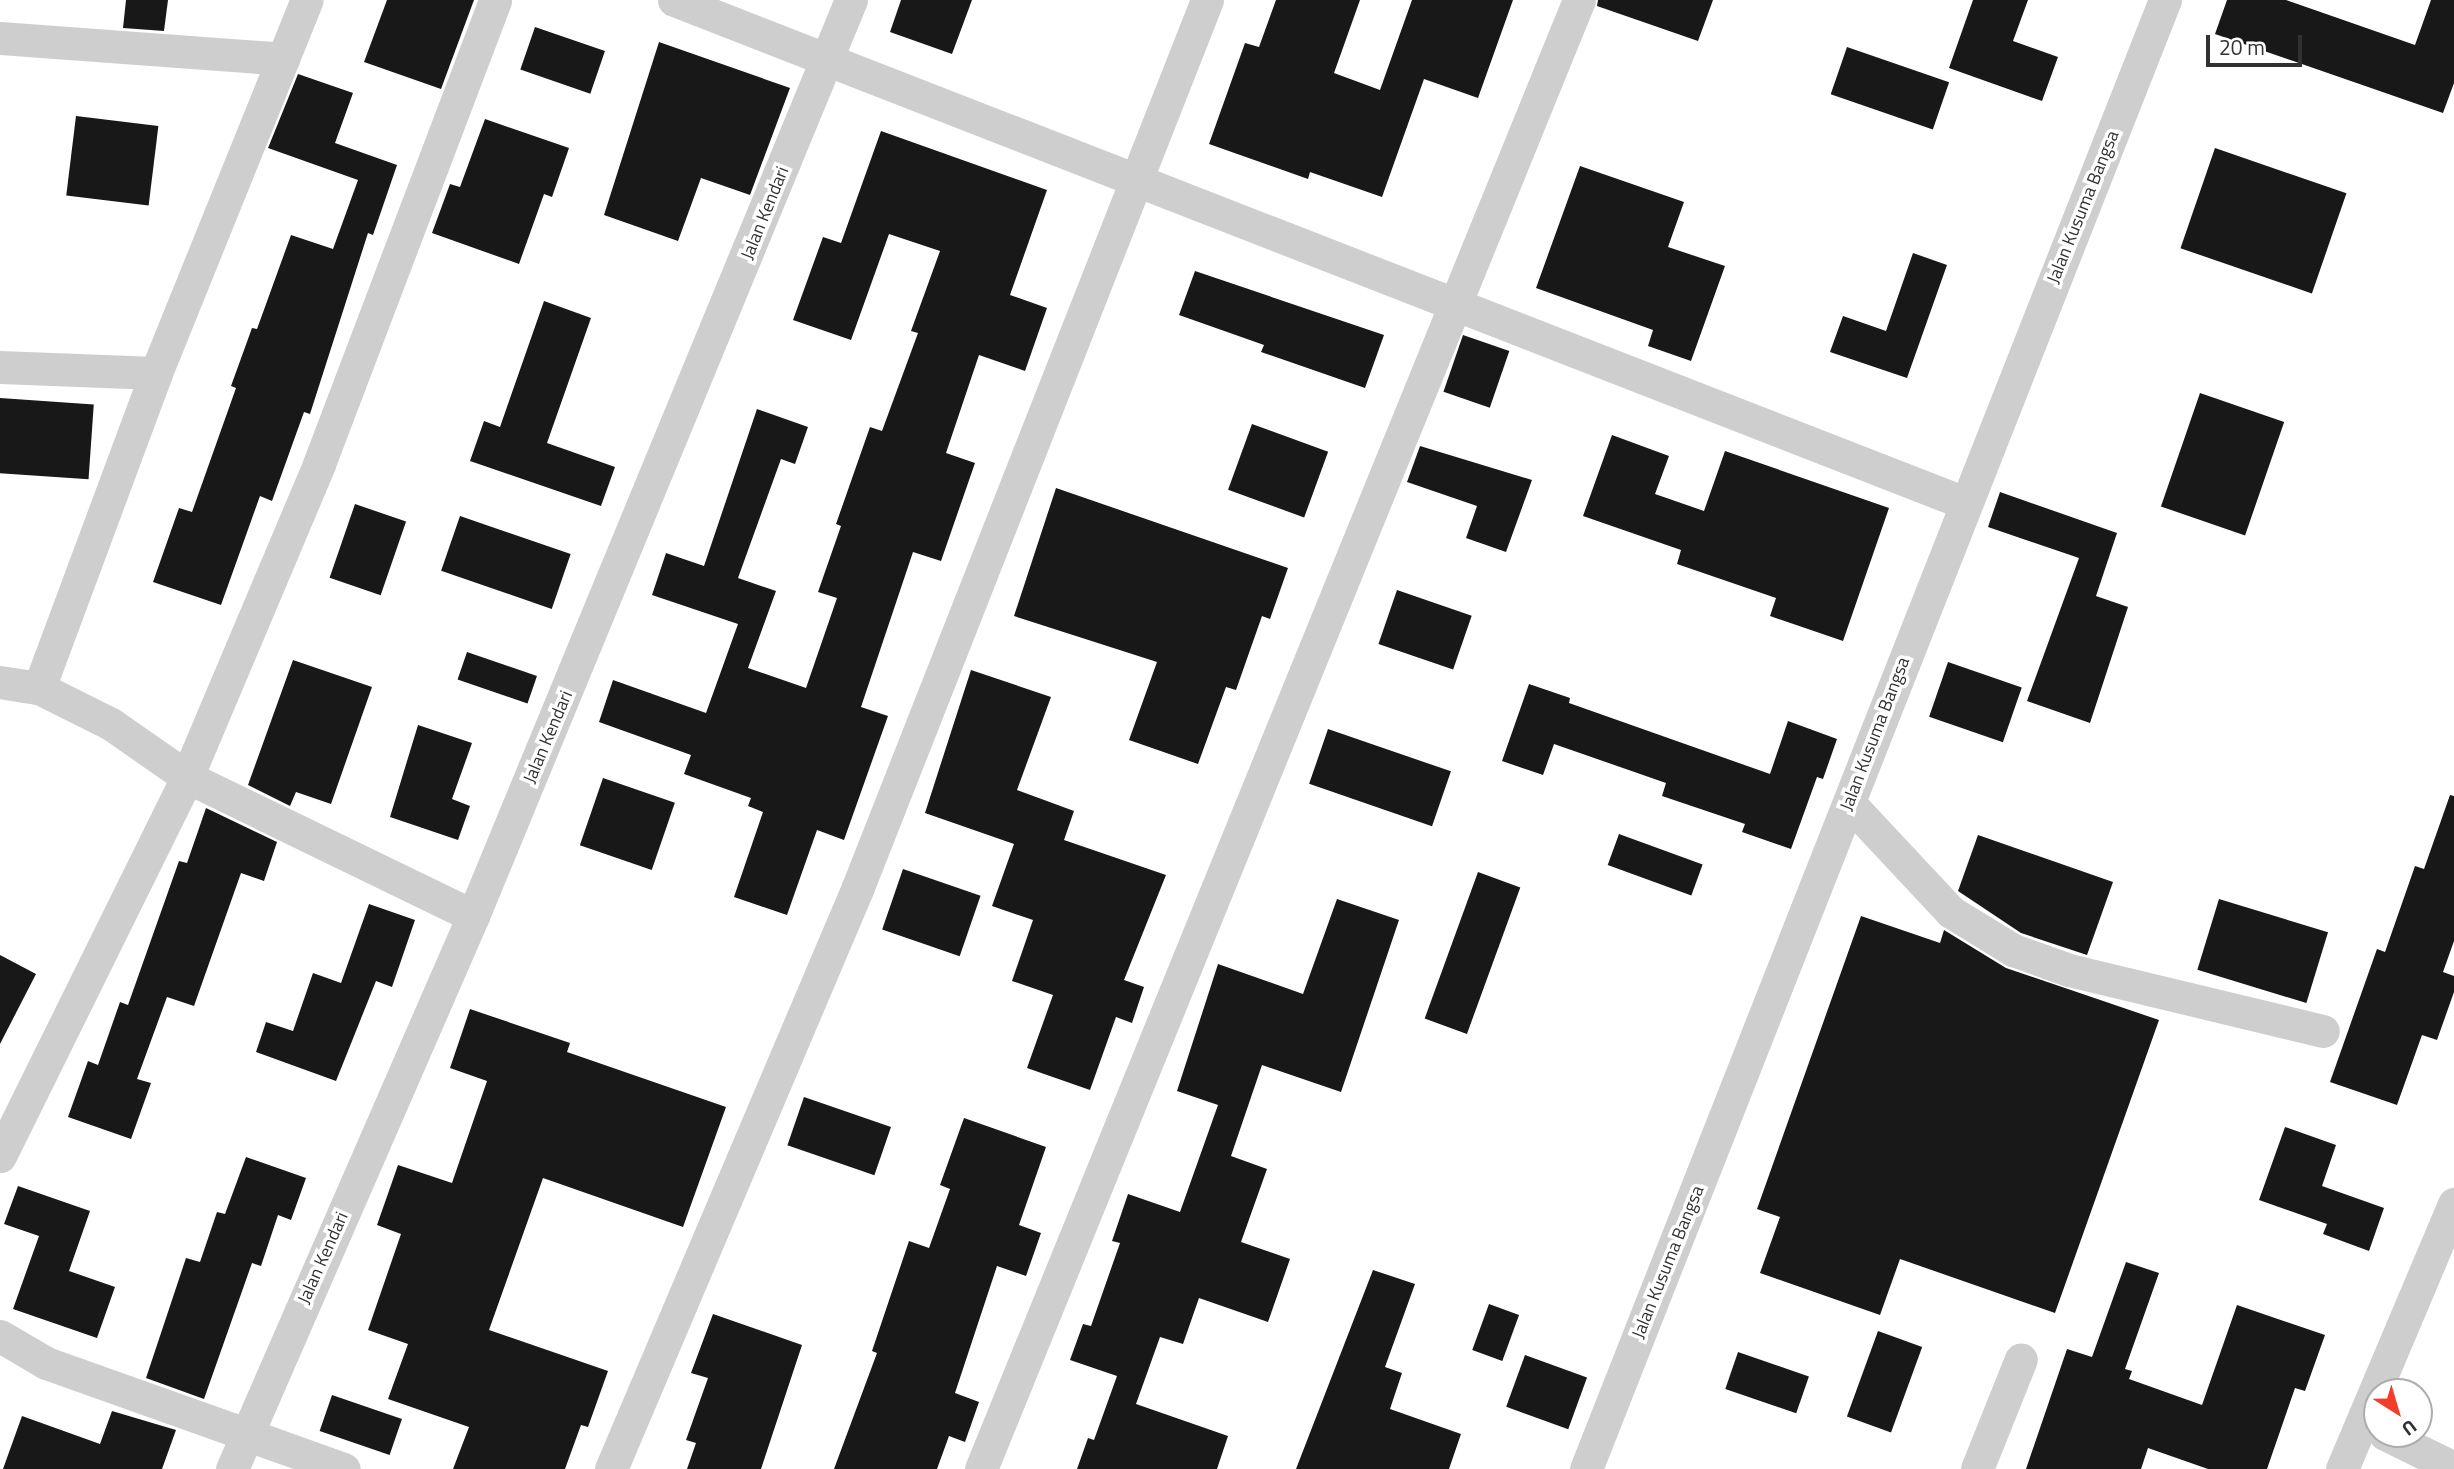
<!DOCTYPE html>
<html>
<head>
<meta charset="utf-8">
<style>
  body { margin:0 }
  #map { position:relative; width:2454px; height:1469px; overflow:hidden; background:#fff; font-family:"Titillium Web",sans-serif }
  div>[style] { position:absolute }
  .building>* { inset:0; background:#181818; transform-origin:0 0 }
  .street>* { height:33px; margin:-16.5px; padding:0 16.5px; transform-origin:16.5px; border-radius:16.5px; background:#cecece }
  span { translate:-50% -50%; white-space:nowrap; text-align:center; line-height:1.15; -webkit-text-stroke:7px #fff; paint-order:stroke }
  .street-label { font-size:18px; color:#313131 }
  .north { position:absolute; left:2363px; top:1378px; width:70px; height:70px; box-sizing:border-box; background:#fff; border:2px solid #adadad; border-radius:50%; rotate:143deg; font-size:19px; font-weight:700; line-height:28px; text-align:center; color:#313131 }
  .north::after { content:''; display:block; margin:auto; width:24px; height:32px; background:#f13d29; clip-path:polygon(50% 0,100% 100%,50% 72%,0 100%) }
  .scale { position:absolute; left:2206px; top:35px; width:96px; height:32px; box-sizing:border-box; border:4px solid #313131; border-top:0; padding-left:9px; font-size:21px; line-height:24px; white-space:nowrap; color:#313131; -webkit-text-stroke:5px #fff; paint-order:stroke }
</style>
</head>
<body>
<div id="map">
  <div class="building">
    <div style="clip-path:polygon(126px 0,168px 0,164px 31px,123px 28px)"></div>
    <div style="clip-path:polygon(387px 0,474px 0,441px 89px,364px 62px)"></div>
    <div style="clip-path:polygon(901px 0,972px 0,952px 54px,890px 32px)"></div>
    <div style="clip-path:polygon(1276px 0,1360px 0,1334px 73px,1380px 90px,1412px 0,1513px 0,1478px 98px,1424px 79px,1382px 197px,1310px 172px,1308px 179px,1209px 144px,1245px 43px,1259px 47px)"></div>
    <div style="clip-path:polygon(1598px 0,1713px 0,1698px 41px,1597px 6px)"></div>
    <div style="clip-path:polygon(1973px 0,2028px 0,2013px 41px,2058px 57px,2042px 101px,1949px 68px)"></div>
    <div style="clip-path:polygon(2227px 0,2286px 0,2415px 45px,2431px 0,2454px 0,2454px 83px,2443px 113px,2215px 34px)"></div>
    <div style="left:535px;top:27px;width:74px;height:45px;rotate:19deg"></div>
    <div style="clip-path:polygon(659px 42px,790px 88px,750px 195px,701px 178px,678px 241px,604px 215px)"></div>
    <div style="left:1847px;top:47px;width:108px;height:50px;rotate:19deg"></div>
    <div style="clip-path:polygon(298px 74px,353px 93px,335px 143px,397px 165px,373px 235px,368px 233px,310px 414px,304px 412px,272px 501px,260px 496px,221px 605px,153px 582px,179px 508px,192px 512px,236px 388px,231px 386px,252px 328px,257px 329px,291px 235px,333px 249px,358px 180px,268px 148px)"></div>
    <div style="left:76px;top:116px;width:83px;height:80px;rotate:7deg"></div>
    <div style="clip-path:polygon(485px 119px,569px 148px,552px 197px,544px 194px,519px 264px,432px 233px,450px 184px,460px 187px)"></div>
    <div style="clip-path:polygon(881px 131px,1047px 190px,1010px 295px,1047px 308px,1025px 371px,979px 355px,946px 453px,975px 463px,941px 561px,913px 552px,861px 707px,888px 716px,844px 840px,817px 830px,787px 915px,734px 897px,763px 812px,748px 806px,751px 798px,684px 774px,691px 755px,599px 722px,613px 680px,706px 713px,738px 624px,652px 595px,666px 553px,704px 566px,757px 409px,808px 427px,795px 464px,781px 459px,738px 578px,776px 591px,748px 668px,806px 688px,837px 598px,818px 592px,841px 526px,836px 524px,870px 427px,882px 431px,918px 333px,911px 331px,940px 251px,889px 234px,851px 340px,793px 320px,823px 237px,841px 243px)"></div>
    <div style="left:2215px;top:148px;width:139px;height:106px;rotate:19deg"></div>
    <div style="clip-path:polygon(1580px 166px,1684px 202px,1668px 247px,1725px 266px,1691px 361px,1648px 346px,1653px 330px,1536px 288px)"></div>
    <div style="clip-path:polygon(1913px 253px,1947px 265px,1907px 378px,1830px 352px,1843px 316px,1886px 331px)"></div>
    <div style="clip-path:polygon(1195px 271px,1384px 335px,1365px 388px,1261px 352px,1264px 345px,1179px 315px)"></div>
    <div style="clip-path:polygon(544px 301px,591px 318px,547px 443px,615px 467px,601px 506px,470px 461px,484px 421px,500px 427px)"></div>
    <div style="left:1463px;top:335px;width:49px;height:60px;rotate:19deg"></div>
    <div style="left:2200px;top:393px;width:89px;height:120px;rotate:19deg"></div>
    <div style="left:0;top:398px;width:94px;height:75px;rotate:4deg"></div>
    <div style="left:1252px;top:424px;width:81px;height:70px;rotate:20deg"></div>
    <div style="clip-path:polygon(1612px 435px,1669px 456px,1655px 494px,1704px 511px,1725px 451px,1889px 508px,1843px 641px,1770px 616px,1776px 598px,1677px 564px,1681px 550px,1583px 516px)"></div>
    <div style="clip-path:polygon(1420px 446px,1532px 480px,1506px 552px,1466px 538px,1477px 506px,1407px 482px)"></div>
    <div style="clip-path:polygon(1056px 488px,1288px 568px,1270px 619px,1262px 616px,1236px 690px,1226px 687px,1198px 764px,1129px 740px,1157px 662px,1014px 616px)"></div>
    <div style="clip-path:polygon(2000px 492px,2117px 533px,2096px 596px,2128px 607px,2090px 723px,2027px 701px,2079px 558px,1988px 527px)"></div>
    <div style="left:355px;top:504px;width:54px;height:78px;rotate:19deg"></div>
    <div style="left:460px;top:516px;width:117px;height:58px;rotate:19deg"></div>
    <div style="left:1397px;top:590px;width:79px;height:57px;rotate:19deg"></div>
    <div style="left:467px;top:652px;width:74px;height:29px;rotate:19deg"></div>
    <div style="clip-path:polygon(293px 660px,372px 687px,331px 804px,296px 792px,290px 806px,248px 785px)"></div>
    <div style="left:1948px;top:662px;width:78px;height:58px;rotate:19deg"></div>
    <div style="clip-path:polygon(971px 670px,1051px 697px,1017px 790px,1074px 811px,1064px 840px,1166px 875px,1124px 980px,1144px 987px,1132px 1023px,1116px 1017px,1090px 1090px,1027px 1068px,1053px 995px,1012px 981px,1033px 920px,992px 906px,1014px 844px,925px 813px)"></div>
    <div style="clip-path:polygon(1529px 684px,1570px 698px,1569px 703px,1770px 774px,1788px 721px,1837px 739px,1823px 779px,1817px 777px,1791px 849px,1742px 832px,1745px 824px,1662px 796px,1666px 783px,1554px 744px,1543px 775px,1502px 761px)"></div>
    <div style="clip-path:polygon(418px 725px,472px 743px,452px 799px,470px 806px,458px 840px,390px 817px)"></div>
    <div style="left:1328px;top:729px;width:130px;height:58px;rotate:19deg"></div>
    <div style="left:603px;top:778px;width:76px;height:71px;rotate:19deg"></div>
    <div style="clip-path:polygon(2450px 795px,2454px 796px,2454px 941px,2443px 972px,2454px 976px,2454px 992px,2437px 1040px,2422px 1035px,2397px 1105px,2330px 1082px,2377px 949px,2385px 952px,2415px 866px,2424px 869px)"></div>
    <div style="clip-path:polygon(206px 808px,277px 842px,264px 881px,241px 873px,194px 1006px,167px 997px,137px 1079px,151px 1083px,131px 1139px,68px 1117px,88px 1061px,98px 1065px,120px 1002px,128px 1005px,179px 861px,187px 863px)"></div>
    <div style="left:1619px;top:834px;width:89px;height:33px;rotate:20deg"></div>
    <div style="clip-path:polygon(1978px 835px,2113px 882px,2087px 955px,2021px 933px,1958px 891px)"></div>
    <div style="left:903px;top:869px;width:82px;height:64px;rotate:19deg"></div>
    <div style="left:1478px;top:872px;width:45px;height:156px;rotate:20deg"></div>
    <div style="clip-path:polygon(1337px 899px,1399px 920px,1341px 1092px,1262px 1065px,1231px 1156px,1267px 1169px,1241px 1242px,1290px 1259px,1268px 1322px,1199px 1298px,1183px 1344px,1160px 1337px,1136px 1404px,1228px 1436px,1217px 1469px,1077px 1469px,1088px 1438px,1094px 1440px,1117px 1376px,1070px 1360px,1083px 1324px,1091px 1326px,1120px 1243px,1112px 1241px,1128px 1194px,1180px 1212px,1218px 1105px,1177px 1091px,1218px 964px,1303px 994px)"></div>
    <div style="left:2219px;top:899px;width:114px;height:74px;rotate:17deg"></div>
    <div style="clip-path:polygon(369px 904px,415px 920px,392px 987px,376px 981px,336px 1081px,256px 1052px,266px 1022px,293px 1031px,313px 973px,341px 983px)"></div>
    <div style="clip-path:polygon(1861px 916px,1940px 943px,1944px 930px,2006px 968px,2159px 1020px,2055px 1313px,1900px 1259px,1880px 1315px,1760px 1273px,1780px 1217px,1757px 1209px)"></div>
    <div style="clip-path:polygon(0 955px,36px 974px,0 1044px)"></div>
    <div style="clip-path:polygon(470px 1009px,570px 1043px,567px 1052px,726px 1107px,683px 1227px,543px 1178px,489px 1330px,608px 1371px,588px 1427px,581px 1425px,565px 1469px,453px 1469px,469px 1427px,388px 1399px,408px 1344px,368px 1330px,401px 1234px,377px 1225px,398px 1165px,452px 1183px,487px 1081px,450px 1068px)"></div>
    <div style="left:804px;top:1097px;width:92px;height:51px;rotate:19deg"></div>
    <div style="clip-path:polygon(964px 1118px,1046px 1147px,1019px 1225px,1041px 1233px,1026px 1276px,997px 1266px,955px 1393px,979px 1402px,965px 1442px,949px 1436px,937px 1469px,834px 1469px,877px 1353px,872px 1351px,909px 1241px,929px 1248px,950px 1189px,940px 1185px)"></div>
    <div style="clip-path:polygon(2285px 1127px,2336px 1145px,2322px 1186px,2384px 1208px,2369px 1251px,2323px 1234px,2327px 1224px,2259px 1200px)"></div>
    <div style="clip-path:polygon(246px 1157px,306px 1178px,291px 1220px,278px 1215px,261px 1266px,252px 1263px,204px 1399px,146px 1378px,186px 1258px,200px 1262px,217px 1212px,225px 1214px)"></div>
    <div style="clip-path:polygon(18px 1186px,90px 1211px,69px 1271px,115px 1287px,97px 1338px,13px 1309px,39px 1236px,4px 1224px)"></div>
    <div style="clip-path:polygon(2126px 1262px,2159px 1273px,2125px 1369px,2132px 1371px,2129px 1379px,2202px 1405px,2237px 1305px,2325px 1335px,2305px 1391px,2295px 1388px,2267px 1469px,2208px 1469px,2148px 1448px,2141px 1469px,2026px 1469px,2067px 1349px,2092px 1357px)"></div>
    <div style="clip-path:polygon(1373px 1270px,1415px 1284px,1385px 1367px,1402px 1373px,1390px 1409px,1461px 1434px,1449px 1469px,1296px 1469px)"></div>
    <div style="left:1489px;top:1304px;width:32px;height:49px;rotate:20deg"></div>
    <div style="clip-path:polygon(713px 1314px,802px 1345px,761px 1469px,687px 1469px,696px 1443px,686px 1440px,708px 1378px,691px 1373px)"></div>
    <div style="left:1878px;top:1331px;width:47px;height:91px;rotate:20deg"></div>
    <div style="left:1738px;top:1352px;width:75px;height:39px;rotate:19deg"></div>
    <div style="left:1525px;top:1355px;width:66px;height:55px;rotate:20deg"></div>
    <div style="left:332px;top:1395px;width:74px;height:38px;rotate:19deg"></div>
    <div style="clip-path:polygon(112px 1411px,176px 1430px,162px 1469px,3px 1469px,22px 1416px,100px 1444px)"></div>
  </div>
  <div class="street">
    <div style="left:674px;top:0;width:1386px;rotate:21.29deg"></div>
    <div style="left:0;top:38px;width:284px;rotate:4.2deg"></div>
    <div style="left:0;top:367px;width:156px;rotate:2.2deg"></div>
    <div style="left:0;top:682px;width:39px;rotate:9deg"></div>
    <div style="left:39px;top:688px;width:80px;rotate:26.6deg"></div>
    <div style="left:111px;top:724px;width:93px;rotate:34.9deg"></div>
    <div style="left:187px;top:777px;width:318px;rotate:25.9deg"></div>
    <div style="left:39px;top:688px;width:336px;rotate:-69.6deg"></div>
    <div style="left:156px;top:373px;width:402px;rotate:-68deg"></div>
    <div style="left:1849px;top:803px;width:149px;rotate:46.9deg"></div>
    <div style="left:1951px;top:912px;width:73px;rotate:31.5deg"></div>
    <div style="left:2013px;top:950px;width:59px;rotate:19.7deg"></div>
    <div style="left:2069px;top:970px;width:261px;rotate:13.5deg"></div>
    <div style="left:0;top:1156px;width:423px;rotate:-63.7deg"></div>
    <div style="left:187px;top:777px;width:340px;rotate:-67.1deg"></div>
    <div style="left:319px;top:464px;width:496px;rotate:-69.2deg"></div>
    <div style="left:0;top:1336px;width:53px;rotate:30.4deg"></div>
    <div style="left:46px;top:1363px;width:316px;rotate:19.6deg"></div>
    <div style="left:2385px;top:1434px;width:77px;rotate:26.2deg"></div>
    <div style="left:232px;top:1469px;width:603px;rotate:-66.45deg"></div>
    <div style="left:473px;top:916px;width:991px;rotate:-67.58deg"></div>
    <div style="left:611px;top:1469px;width:632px;rotate:-67deg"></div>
    <div style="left:858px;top:887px;width:953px;rotate:-68.52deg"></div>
    <div style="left:981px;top:1469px;width:1586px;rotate:-67.85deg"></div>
    <div style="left:1586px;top:1469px;width:1579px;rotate:-68.49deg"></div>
    <div style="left:1977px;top:1469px;width:118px;rotate:-68.2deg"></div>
    <div style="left:2342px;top:1469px;width:288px;rotate:-67.1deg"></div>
  </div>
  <div class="street-label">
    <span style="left:2083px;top:207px;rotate:-68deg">Jalan Kusuma Bangsa</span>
    <span style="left:765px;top:213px;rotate:-68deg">Jalan Kendari</span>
    <span style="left:1875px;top:734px;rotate:-69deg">Jalan Kusuma Bangsa</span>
    <span style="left:548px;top:737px;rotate:-67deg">Jalan Kendari</span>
    <span style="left:323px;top:1258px;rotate:-66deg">Jalan Kendari</span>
    <span style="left:1668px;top:1262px;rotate:-68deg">Jalan Kusuma Bangsa</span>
  </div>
  <div class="north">U</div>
  <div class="scale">20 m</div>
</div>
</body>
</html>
